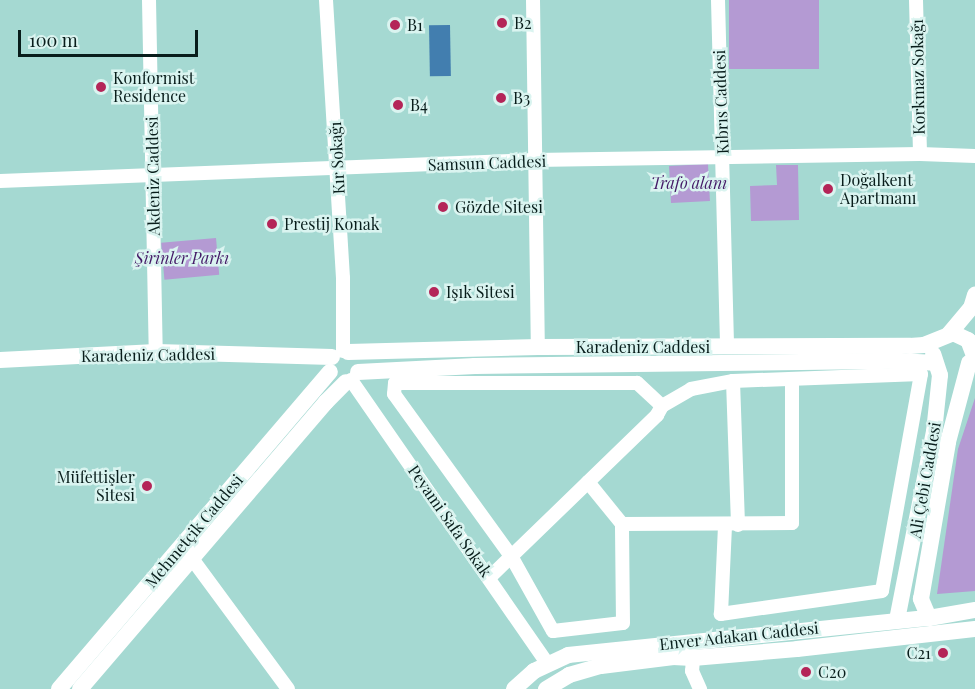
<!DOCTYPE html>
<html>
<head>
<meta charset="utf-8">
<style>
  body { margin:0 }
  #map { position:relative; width:975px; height:689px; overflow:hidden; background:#a5d9d2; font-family:"Playfair Display",serif }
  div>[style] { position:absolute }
  .green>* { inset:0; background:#b49ad3; transform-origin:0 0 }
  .water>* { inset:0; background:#427eaf; transform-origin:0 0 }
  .minor>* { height:14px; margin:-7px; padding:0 7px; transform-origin:7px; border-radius:7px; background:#fff }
  .major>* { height:16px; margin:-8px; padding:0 8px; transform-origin:8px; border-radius:8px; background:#fff }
  .dots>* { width:16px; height:16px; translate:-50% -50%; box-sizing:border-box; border:3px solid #daf4f0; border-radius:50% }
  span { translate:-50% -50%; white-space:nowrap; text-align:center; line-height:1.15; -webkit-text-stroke:5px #daf4f0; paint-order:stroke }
  .poi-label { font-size:16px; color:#081d1b }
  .left { translate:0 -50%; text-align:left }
  .right { translate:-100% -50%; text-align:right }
  .street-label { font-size:16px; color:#081d1b }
  .park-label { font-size:16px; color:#441a67; font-style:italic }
  .scale { position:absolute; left:18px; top:30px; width:180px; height:27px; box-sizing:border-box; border:3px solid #081d1b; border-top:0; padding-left:8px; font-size:18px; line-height:21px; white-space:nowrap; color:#081d1b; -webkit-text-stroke:4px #daf4f0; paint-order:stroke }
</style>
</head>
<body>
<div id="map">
  <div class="green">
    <div style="left:729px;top:0;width:90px;height:69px"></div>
    <div style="left:708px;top:164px;width:37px;height:39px;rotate:87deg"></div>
    <div style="clip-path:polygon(776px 165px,798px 165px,799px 220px,751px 221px,750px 186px,777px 185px)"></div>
    <div style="left:216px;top:238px;width:37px;height:55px;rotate:85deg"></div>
    <div style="clip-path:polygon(975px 398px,975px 591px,937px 594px,958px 449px)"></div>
  </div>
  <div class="water">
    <div style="left:450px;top:25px;width:51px;height:21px;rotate:89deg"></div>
  </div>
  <div class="minor">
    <div style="left:149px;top:0;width:352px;rotate:88.9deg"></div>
    <div style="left:326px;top:0;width:279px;rotate:86.5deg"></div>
    <div style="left:343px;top:278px;width:73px;rotate:90deg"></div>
    <div style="left:533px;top:0;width:347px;rotate:89.2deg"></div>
    <div style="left:718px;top:0;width:347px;rotate:88.5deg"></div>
    <div style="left:916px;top:0;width:154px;rotate:88.5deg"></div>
    <div style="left:0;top:181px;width:534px;rotate:-2.25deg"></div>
    <div style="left:534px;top:160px;width:386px;rotate:-0.9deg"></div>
    <div style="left:920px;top:154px;width:55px;rotate:2.1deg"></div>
    <div style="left:351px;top:380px;width:344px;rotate:55.3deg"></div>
    <div style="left:733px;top:381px;width:144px;rotate:88deg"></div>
    <div style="left:662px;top:406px;width:34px;rotate:-137deg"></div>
    <div style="left:637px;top:383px;width:242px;rotate:180deg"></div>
    <div style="left:395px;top:383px;width:11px;rotate:95deg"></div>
    <div style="left:394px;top:394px;width:200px;rotate:54.2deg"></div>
    <div style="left:511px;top:556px;width:86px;rotate:60.8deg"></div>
    <div style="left:553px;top:631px;width:70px;rotate:-6.5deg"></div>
    <div style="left:623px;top:623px;width:99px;rotate:-90.6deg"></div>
    <div style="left:622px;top:524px;width:170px;rotate:-0.3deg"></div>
    <div style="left:792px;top:523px;width:144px;rotate:-90deg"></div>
    <div style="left:588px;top:482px;width:54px;rotate:51deg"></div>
    <div style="left:193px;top:560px;width:160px;rotate:53.6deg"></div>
    <div style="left:490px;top:577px;width:233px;rotate:-44.1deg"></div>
    <div style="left:657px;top:415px;width:10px;rotate:-61deg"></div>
    <div style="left:662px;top:406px;width:34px;rotate:-30deg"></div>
    <div style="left:691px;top:389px;width:43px;rotate:-10.8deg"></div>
    <div style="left:733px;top:381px;width:188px;rotate:-2.1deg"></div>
    <div style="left:921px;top:374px;width:220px;rotate:100.2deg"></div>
    <div style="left:882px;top:591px;width:163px;rotate:171.9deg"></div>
    <div style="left:721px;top:614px;width:89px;rotate:-87.4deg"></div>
    <div style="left:693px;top:658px;width:13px;rotate:94deg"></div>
    <div style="left:692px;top:671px;width:20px;rotate:66deg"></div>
  </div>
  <div class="major">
    <div style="left:949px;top:334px;width:34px;rotate:-50deg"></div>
    <div style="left:971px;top:308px;width:14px;rotate:-73deg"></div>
    <div style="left:348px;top:352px;width:190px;rotate:-1.5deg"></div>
    <div style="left:538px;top:347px;width:372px;rotate:-0.2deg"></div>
    <div style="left:910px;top:346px;width:14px;rotate:-4deg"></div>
    <div style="left:924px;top:345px;width:31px;rotate:-22deg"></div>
    <div style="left:953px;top:333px;width:17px;rotate:25deg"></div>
    <div style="left:968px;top:340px;width:14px;rotate:69deg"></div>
    <div style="left:0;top:360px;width:156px;rotate:-2.9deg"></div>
    <div style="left:156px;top:352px;width:176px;rotate:1.6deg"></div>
    <div style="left:358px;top:372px;width:117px;rotate:-2.9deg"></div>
    <div style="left:475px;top:366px;width:424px;rotate:-0.7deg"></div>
    <div style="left:899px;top:361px;width:36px;rotate:3deg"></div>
    <div style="left:929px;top:618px;width:21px;rotate:-113deg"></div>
    <div style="left:921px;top:599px;width:159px;rotate:-80.2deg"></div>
    <div style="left:948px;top:442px;width:82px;rotate:-75.1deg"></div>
    <div style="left:897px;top:620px;width:192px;rotate:-78.9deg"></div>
    <div style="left:934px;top:432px;width:57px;rotate:-84deg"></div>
    <div style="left:940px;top:375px;width:22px;rotate:-108deg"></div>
    <div style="left:59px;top:689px;width:417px;rotate:-49.5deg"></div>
    <div style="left:80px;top:689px;width:378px;rotate:-49.4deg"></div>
    <div style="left:326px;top:402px;width:28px;rotate:-45deg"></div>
    <div style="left:514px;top:689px;width:27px;rotate:-42deg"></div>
    <div style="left:534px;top:671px;width:38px;rotate:-25deg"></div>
    <div style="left:568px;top:655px;width:363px;rotate:-5.9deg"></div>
    <div style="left:929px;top:618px;width:47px;rotate:-9.9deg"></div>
    <div style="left:546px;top:689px;width:27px;rotate:-31deg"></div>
    <div style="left:569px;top:675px;width:33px;rotate:-16deg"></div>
    <div style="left:601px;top:666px;width:73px;rotate:-7.1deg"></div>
    <div style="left:673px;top:657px;width:20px;rotate:3deg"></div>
    <div style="left:693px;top:658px;width:104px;rotate:-4.9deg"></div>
    <div style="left:797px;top:649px;width:179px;rotate:-6.4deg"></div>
  </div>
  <div class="dots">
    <div style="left:502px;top:23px;background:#b42558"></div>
    <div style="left:395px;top:25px;background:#b42558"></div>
    <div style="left:101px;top:87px;background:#b42558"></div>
    <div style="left:501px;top:98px;background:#b42558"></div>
    <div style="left:398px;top:105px;background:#b42558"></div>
    <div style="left:828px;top:189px;background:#b42558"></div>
    <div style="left:443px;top:207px;background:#b42558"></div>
    <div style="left:272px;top:224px;background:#b42558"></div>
    <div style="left:434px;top:292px;background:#b42558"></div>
    <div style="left:147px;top:486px;background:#b42558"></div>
    <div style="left:943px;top:653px;background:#b42558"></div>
    <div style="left:806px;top:672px;background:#b42558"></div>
  </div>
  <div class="poi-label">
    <span class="left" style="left:514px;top:23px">B2</span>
    <span class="left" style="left:407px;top:25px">B1</span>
    <span class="left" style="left:113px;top:87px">Konformist<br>Residence</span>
    <span class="left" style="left:513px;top:98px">B3</span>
    <span class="left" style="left:410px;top:105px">B4</span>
    <span class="left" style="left:840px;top:189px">Doğalkent<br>Apartmanı</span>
    <span class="left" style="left:455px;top:207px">Gözde Sitesi</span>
    <span class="left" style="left:284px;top:224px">Prestij Konak</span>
    <span class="left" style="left:446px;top:292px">Işık Sitesi</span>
    <span class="right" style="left:135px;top:486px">Müfettişler<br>Sitesi</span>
    <span class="right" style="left:931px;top:653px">C21</span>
    <span class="left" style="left:818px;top:672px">C20</span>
  </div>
  <div class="street-label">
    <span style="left:918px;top:77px;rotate:-91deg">Korkmaz Sokağı</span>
    <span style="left:721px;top:102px;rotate:-92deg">Kıbrıs Caddesi</span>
    <span style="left:337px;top:158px;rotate:-93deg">Kır Sokağı</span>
    <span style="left:487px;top:163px;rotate:-2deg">Samsun Caddesi</span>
    <span style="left:153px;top:176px;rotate:-91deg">Akdeniz Caddesi</span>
    <span style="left:643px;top:347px">Karadeniz Caddesi</span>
    <span style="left:148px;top:355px;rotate:-1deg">Karadeniz Caddesi</span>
    <span style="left:925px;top:480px;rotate:-80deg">Ali Çebi Caddesi</span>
    <span style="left:450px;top:521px;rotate:55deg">Peyami Safa Sokak</span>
    <span style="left:194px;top:531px;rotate:-50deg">Mehmetçik Caddesi</span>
    <span style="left:739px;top:636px;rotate:-6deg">Enver Adakan Caddesi</span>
  </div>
  <div class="park-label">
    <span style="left:689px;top:183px">Trafo alanı</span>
    <span style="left:182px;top:258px">Şirinler Parkı</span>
  </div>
  <div class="scale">100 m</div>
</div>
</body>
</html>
